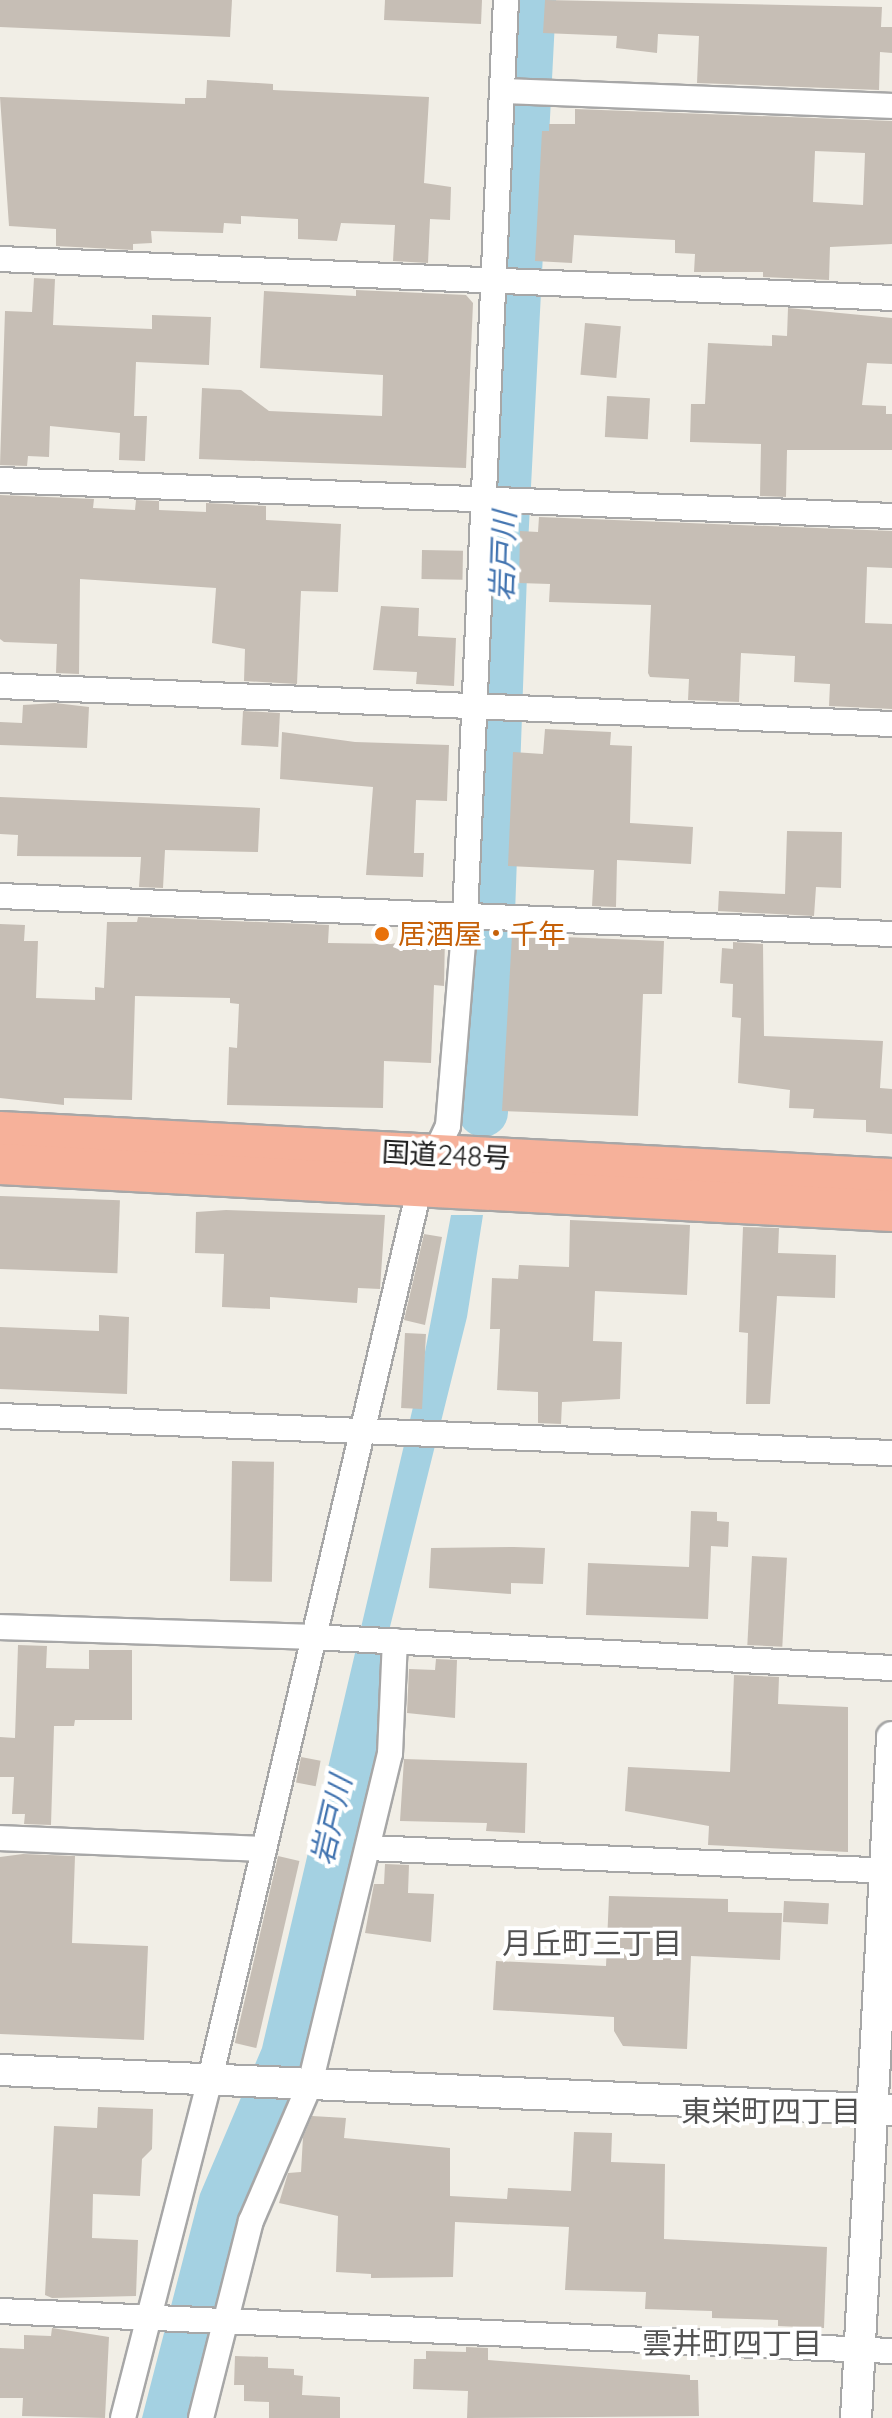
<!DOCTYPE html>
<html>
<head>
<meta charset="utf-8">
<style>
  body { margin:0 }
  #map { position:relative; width:892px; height:2418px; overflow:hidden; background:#f1eee6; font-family:Quicksand,"Noto Sans JP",sans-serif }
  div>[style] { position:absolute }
  .water>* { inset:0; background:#a4d1e2 }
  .river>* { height:50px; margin:-25px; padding:0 25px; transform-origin:25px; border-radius:25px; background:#a4d1e2 }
  .building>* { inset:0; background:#c6beb5; transform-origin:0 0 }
  .roads { filter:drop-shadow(2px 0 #a7a7a7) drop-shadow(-2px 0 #a7a7a7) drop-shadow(0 2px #a7a7a7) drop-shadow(0 -2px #a7a7a7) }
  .minor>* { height:24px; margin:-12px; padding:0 12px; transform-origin:12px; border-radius:12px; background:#fff }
  .tertiary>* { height:30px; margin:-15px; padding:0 15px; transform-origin:15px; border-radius:15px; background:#fff }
  .trunk>* { height:40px; margin:-20px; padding:0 20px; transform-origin:20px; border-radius:20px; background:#f6b19a }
  .dots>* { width:22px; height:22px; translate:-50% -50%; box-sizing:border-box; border:4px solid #fff; border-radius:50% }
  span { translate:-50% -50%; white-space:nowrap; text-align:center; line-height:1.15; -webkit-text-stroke:8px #fff; paint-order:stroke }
  .food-label { font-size:28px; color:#c56008 }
  .left { translate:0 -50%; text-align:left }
  .street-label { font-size:28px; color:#202020 }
  .water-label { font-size:30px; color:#4274b0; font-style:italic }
  .neighbourhood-label { font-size:30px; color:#535353 }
</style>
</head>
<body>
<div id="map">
  <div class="water">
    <div style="clip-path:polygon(451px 1215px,483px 1215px,467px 1317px,383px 1655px,378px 1752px,311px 2051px,238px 2222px,190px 2418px,142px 2418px,200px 2194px,262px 2048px,421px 1373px)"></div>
  </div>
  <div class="river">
    <div style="left:483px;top:1112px;width:568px;rotate:-87.98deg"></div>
    <div style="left:503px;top:544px;width:545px;rotate:-87.05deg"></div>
  </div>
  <div class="building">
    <div style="clip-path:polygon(0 0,232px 0,230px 37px,0 27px)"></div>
    <div style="clip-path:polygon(385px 0,482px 0,481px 24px,384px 20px)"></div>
    <div style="clip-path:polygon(545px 0,882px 7px,881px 27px,892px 27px,892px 53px,880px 52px,879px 90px,697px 83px,699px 36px,658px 34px,657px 53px,616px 48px,617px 36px,543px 33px)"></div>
    <div style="clip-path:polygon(207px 80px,273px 84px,273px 90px,429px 97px,424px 183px,451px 187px,450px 220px,430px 219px,428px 263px,393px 261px,395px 225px,341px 223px,337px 241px,298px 239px,298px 219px,241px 216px,241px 224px,224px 223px,223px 233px,151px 231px,152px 243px,133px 244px,133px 250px,56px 246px,56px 229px,9px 226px,0 97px,185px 104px,185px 98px,206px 98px)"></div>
    <div style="clip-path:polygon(evenodd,575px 109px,892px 121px,892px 244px,830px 247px,829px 280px,763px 277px,763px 272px,694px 272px,695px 254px,675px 253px,675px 240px,574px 235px,572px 263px,535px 261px,542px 131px,549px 131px,549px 124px,575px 124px,575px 109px,815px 151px,865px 153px,863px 205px,813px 202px,815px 151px)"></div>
    <div style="clip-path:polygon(34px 278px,55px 279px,53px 325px,152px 329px,152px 315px,211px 317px,209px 365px,136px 362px,134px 416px,147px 416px,145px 461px,119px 460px,120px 433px,50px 426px,49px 457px,28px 456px,27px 466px,0 465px,5px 311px,32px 312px)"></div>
    <div style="clip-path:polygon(356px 290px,466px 295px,473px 303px,466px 468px,199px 459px,202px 388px,241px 390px,269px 411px,382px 416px,383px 375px,260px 368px,264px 291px,356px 296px)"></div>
    <div style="clip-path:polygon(788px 308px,892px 318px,892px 364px,867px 363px,862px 405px,886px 406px,886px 414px,892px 414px,892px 450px,787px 450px,786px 497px,760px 496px,761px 444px,690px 442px,691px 404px,705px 404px,708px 343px,772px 346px,772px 335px,787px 336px)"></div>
    <div style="left:585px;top:323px;width:36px;height:52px;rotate:5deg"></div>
    <div style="left:607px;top:396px;width:43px;height:41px;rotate:3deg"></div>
    <div style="clip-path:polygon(0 495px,94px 499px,93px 508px,135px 510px,136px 500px,159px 501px,159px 510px,206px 512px,206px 503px,266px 506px,266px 520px,341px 524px,338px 592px,301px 591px,297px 684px,244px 681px,245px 649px,212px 643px,216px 588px,80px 579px,79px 674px,56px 673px,57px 644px,4px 642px,0 639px)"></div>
    <div style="clip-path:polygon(539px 517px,892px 531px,892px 568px,867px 567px,865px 623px,892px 624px,892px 709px,829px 706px,830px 684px,794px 682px,795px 656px,741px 653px,739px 702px,688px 700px,689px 679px,650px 677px,648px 673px,651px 605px,549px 602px,550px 584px,519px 583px,520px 531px,538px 532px)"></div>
    <div style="left:422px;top:550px;width:41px;height:29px;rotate:1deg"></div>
    <div style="clip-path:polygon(381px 606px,419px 608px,418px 636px,456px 638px,454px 686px,416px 684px,417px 672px,373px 670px)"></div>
    <div style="clip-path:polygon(55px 703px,89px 707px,87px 748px,0 745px,0 722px,22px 723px,23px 705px)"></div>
    <div style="left:243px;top:711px;width:37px;height:34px;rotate:3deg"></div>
    <div style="clip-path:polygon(545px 729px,611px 732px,610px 745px,632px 746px,630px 823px,693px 827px,691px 864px,617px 860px,616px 907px,592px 906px,594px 870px,508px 866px,513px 752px,543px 754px)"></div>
    <div style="clip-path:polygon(282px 732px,355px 742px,449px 745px,447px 801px,416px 800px,414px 853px,424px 853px,423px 877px,366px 875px,373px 787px,280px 779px)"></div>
    <div style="clip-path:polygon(0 797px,260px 808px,258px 852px,165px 850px,163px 888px,139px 887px,141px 857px,17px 856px,18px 835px,0 834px)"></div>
    <div style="clip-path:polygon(787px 831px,842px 832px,841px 888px,816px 887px,814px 916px,718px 911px,719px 891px,785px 894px)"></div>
    <div style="clip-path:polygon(138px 917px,329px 925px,328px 943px,391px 944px,402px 942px,403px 929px,438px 930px,437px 935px,445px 935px,444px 986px,434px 985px,431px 1063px,384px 1061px,383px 1108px,227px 1105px,229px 1047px,237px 1048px,239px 1004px,230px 1003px,230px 998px,135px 996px,132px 1100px,64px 1098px,64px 1105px,0 1098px,0 924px,25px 925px,24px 941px,38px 941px,36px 998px,95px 1000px,95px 987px,104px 988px,107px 922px,137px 922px)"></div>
    <div style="clip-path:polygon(512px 935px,664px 941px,662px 994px,643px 994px,638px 1116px,502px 1111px)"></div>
    <div style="clip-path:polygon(733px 942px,763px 944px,764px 1036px,883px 1041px,880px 1088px,892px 1089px,892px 1134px,866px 1132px,866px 1120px,813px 1118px,814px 1109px,789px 1108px,790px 1090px,738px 1083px,741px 1018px,732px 1017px,733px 984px,720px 983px,722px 948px,733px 949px)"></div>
    <div style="left:0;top:1196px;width:120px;height:73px;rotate:2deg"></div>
    <div style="clip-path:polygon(226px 1210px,385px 1215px,380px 1289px,358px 1288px,357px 1303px,270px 1297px,270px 1309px,222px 1307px,224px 1254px,195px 1253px,196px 1212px)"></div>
    <div style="clip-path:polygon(570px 1220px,690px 1225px,687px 1295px,595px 1291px,593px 1341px,622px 1342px,620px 1399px,562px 1402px,561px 1424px,538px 1423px,538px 1392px,497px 1390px,500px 1329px,490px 1329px,492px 1278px,518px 1279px,519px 1265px,569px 1267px)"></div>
    <div style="clip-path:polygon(743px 1227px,779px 1228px,778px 1253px,836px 1255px,835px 1298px,777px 1296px,770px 1404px,746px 1404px,748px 1333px,739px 1332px)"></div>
    <div style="clip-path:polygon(424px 1234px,442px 1237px,425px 1325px,404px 1320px)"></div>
    <div style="clip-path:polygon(99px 1315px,129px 1317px,127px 1394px,0 1389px,0 1327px,99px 1331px)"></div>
    <div style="left:405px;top:1333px;width:21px;height:75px;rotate:3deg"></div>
    <div style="left:232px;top:1461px;width:42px;height:120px;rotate:1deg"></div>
    <div style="clip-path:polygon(691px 1511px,717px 1512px,717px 1521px,729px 1522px,728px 1547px,711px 1546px,708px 1619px,586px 1615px,588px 1563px,689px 1567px)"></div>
    <div style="clip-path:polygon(514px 1547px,545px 1548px,543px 1584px,511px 1583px,511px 1594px,429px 1588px,431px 1548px)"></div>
    <div style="left:752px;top:1556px;width:35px;height:89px;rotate:3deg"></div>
    <div style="clip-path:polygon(18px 1645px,47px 1646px,46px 1668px,89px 1669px,89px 1650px,132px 1650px,132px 1720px,75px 1720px,74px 1726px,54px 1726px,51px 1825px,24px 1824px,25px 1814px,12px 1814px,14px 1777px,0 1777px,0 1737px,15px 1738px)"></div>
    <div style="clip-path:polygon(436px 1659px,457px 1660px,455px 1718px,407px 1713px,409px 1669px,435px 1670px)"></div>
    <div style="clip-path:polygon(734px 1675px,779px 1677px,778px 1704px,848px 1707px,848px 1852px,708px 1845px,709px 1826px,625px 1811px,628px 1767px,730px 1772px)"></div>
    <div style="left:301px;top:1757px;width:20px;height:26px;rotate:11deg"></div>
    <div style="clip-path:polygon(404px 1759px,527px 1763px,525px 1833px,486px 1831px,487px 1823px,400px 1821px)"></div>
    <div style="clip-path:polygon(23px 1854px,75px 1856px,72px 1943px,148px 1946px,144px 2040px,0 2034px,0 1857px)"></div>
    <div style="left:278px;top:1856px;width:22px;height:192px;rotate:13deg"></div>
    <div style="clip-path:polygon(385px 1864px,409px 1865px,408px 1893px,434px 1894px,431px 1942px,365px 1933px,374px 1884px,384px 1884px)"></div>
    <div style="clip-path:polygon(609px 1896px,728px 1899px,728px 1912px,782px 1913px,780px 1960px,691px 1956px,687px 2049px,623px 2046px,614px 2031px,614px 2017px,493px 2010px,496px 1961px,606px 1966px)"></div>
    <div style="left:784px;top:1901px;width:45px;height:21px;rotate:3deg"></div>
    <div style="clip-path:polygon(98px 2107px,153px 2109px,152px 2149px,142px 2159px,140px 2196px,93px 2194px,92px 2238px,138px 2240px,136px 2296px,52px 2298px,45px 2295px,54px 2126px,97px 2128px)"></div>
    <div style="clip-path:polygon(312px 2116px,346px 2118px,344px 2138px,450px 2148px,450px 2196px,507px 2199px,508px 2188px,571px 2191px,574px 2132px,612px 2133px,611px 2162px,665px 2164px,664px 2239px,827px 2247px,824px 2328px,778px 2326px,778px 2320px,712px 2318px,712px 2311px,645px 2309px,646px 2292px,565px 2290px,569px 2227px,455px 2222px,453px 2277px,371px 2278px,371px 2274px,336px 2272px,338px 2216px,279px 2203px,288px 2173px,301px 2172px,303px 2137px)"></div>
    <div style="clip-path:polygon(52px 2328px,109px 2337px,105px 2418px,22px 2416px,23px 2398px,0 2398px,0 2348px,24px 2349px,24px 2335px,51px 2336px)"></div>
    <div style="clip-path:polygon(466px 2347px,488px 2348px,488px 2360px,690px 2375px,690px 2380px,698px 2380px,699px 2416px,467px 2418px,468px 2391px,413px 2389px,414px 2359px,426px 2359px,426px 2351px,466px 2352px)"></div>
    <div style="clip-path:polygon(235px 2356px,268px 2357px,268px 2368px,294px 2369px,294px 2375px,303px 2376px,302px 2395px,340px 2397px,340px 2418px,269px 2418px,269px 2402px,244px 2401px,244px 2385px,234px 2385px)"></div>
  </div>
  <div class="roads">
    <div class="minor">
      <div style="left:503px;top:91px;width:389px;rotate:2.2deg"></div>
      <div style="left:0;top:259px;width:893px;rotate:2.5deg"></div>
      <div style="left:0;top:480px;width:893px;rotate:2.31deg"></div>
      <div style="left:0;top:686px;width:893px;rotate:2.44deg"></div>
      <div style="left:0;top:896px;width:893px;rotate:2.44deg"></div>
      <div style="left:0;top:1416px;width:893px;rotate:2.38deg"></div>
      <div style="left:0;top:1627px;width:312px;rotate:1.8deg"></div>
      <div style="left:312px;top:1637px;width:581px;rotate:3.06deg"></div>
      <div style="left:0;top:1838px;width:264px;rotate:2.4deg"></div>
      <div style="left:368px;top:1848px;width:525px;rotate:2.51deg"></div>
      <div style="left:0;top:2311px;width:893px;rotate:2.57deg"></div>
      <div style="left:123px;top:2418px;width:350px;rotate:-75.6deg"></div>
      <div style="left:210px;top:2079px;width:917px;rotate:-76.77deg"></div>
      <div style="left:420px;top:1186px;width:66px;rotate:-65deg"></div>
      <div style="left:448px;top:1126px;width:210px;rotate:-85.3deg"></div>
      <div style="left:465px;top:917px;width:918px;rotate:-87.44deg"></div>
      <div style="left:201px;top:2418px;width:203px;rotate:-75.8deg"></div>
      <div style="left:251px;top:2221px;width:149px;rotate:-66.7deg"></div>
      <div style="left:310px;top:2084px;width:340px;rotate:-76.4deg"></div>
      <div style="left:390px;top:1754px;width:113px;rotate:-87.5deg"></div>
    </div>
    <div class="tertiary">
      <div style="left:0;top:2070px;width:893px;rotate:2.57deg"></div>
      <div style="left:856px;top:2418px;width:682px;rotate:-86.97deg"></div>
    </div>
    <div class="trunk">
      <div style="left:0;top:1132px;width:893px;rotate:3.02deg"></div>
      <div style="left:0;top:1164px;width:893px;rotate:3.02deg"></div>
    </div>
  </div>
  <div class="dots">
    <div style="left:382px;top:934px;background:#e8710a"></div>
  </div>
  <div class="food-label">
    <span class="left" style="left:398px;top:934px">居酒屋・千年</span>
  </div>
  <div class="street-label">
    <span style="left:446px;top:1155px;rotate:3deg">国道248号</span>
  </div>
  <div class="water-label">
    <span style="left:503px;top:556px;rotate:-88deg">岩戸川</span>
    <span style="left:331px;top:1820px;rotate:-77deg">岩戸川</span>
  </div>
  <div class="neighbourhood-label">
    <span style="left:592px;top:1943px">月丘町三丁目</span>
    <span style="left:771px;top:2111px">東栄町四丁目</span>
    <span style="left:732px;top:2343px">雲井町四丁目</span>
  </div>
</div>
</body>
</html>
